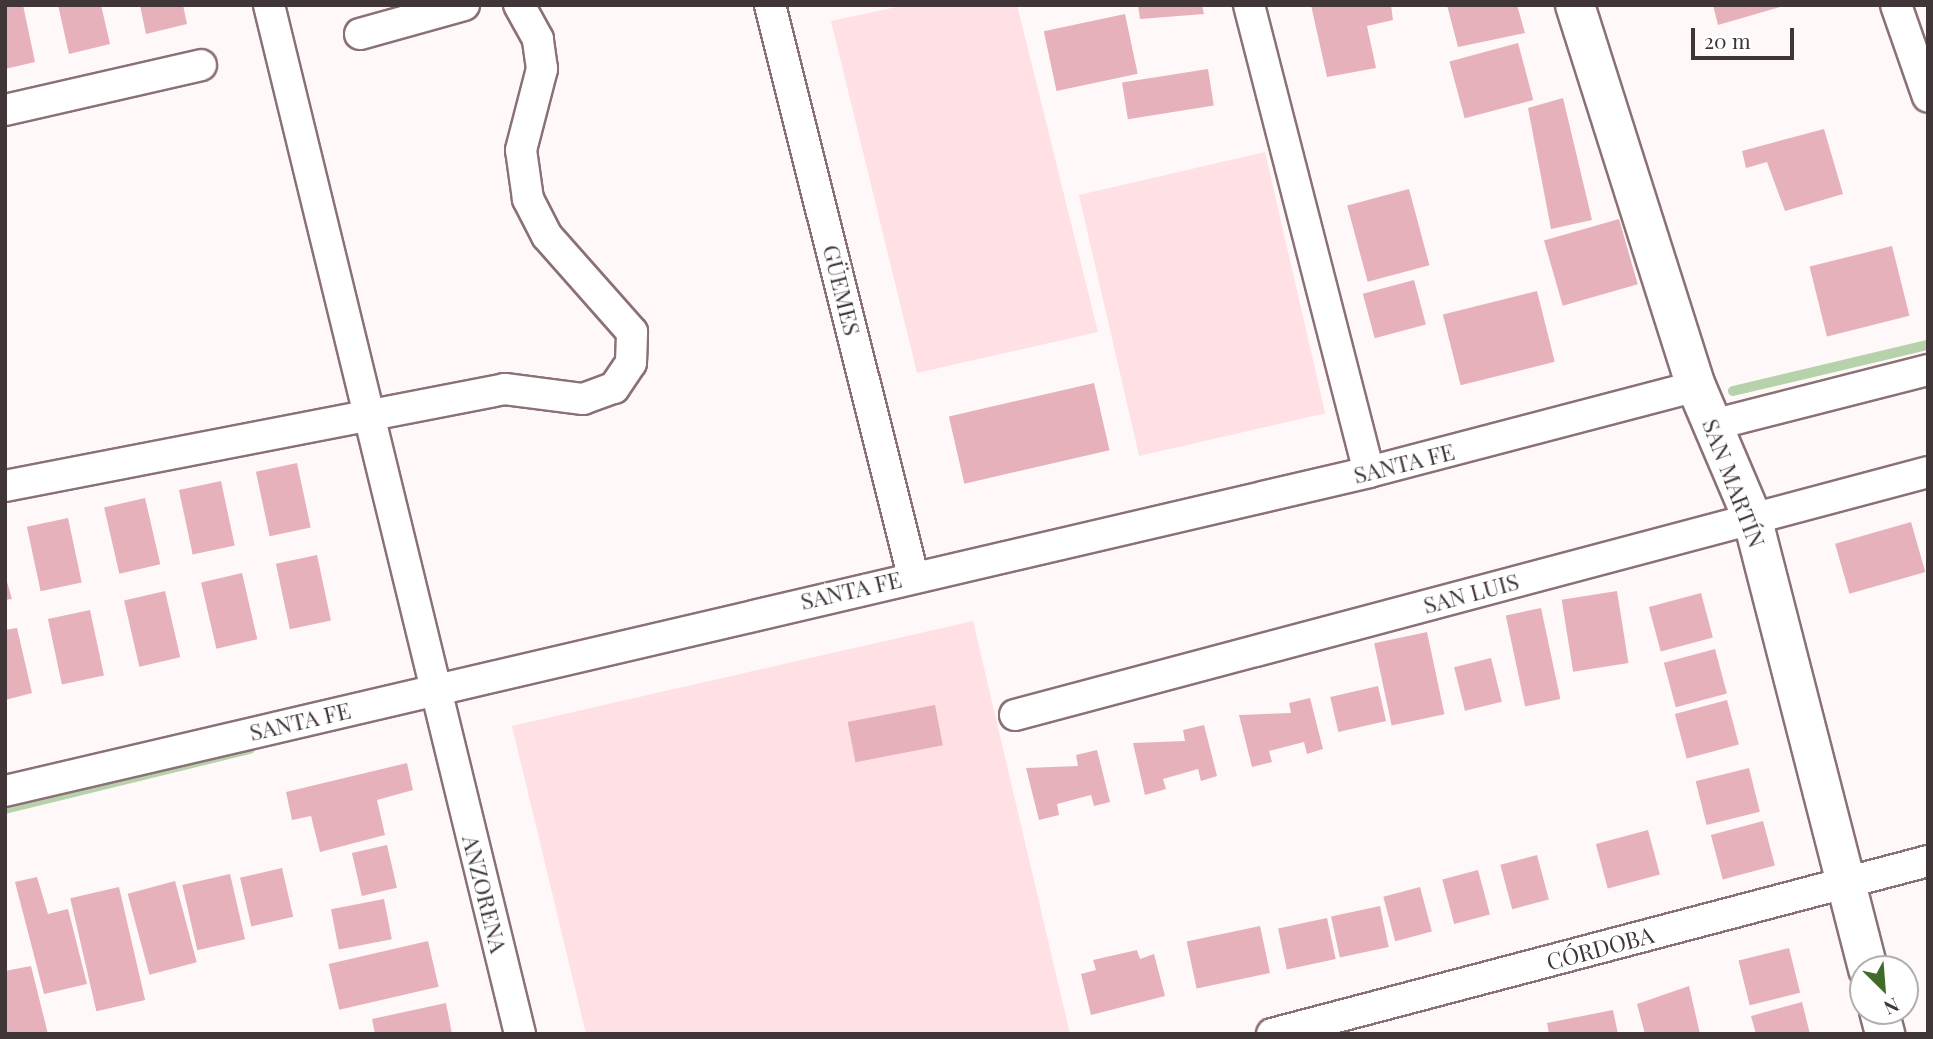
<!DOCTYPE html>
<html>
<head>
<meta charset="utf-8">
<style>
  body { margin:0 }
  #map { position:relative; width:1933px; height:1039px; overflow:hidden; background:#fef8f9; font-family:"Playfair Display",serif }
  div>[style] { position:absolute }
  .green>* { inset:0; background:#fee0e5; transform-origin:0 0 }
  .stream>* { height:10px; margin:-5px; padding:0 5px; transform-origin:5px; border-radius:5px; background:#b6d2aa }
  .building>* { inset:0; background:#e6b1bb; transform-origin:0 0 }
  .roads { filter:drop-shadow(2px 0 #8a7175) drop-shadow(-2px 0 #8a7175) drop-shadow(0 2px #8a7175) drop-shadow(0 -2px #8a7175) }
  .minor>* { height:30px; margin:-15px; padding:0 15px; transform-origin:15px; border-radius:15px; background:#fff }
  .tertiary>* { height:38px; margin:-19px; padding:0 19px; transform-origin:19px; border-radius:19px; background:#fff }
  span { translate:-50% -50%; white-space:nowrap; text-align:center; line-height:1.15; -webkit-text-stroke:5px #fff; paint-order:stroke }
  .street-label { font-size:23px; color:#403537 }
  .frame { position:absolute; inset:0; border:7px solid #403537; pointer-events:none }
  .north { position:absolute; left:1849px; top:955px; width:70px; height:70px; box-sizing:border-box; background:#fff; border:2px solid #b3aeaf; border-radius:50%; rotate:155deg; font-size:19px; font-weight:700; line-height:28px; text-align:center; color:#403537 }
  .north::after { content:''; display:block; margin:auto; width:24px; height:32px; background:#406b28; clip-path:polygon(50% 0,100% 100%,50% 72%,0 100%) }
  .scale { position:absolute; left:1691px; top:28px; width:103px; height:32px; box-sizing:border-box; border:4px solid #403537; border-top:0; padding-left:9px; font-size:21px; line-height:24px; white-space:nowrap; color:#403537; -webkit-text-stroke:5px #fff; paint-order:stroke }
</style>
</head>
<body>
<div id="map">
  <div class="green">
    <div style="clip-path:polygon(906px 5px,1017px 5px,1098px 332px,917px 373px,831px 21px)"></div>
    <div style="left:1265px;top:152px;width:268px;height:191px;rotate:77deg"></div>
    <div style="clip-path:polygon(973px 621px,1070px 1034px,586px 1034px,512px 726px)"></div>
  </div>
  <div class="stream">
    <div style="left:1733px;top:391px;width:200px;rotate:-13.3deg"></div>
    <div style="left:5px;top:809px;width:252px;rotate:-13.8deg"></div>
  </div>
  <div class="building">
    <div style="clip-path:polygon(5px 5px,23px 5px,35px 62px,5px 69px)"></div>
    <div style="clip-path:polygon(58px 5px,101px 5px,110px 44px,69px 54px)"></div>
    <div style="clip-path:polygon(140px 5px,183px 5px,187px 24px,146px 34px)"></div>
    <div style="clip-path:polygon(1138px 5px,1202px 5px,1204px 14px,1140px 19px)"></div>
    <div style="clip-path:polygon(1311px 5px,1391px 5px,1393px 20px,1367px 26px,1376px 68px,1327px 77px)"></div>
    <div style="clip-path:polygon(1447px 5px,1517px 5px,1525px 33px,1458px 47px)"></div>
    <div style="clip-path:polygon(1713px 5px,1783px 5px,1783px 6px,1718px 25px)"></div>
    <div style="left:1125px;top:14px;width:61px;height:83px;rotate:78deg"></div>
    <div style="left:1518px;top:43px;width:59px;height:71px;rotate:75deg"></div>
    <div style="left:1208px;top:69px;width:37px;height:87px;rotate:81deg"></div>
    <div style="clip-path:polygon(1563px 98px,1592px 220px,1551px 229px,1528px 108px)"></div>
    <div style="clip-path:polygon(1824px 129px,1843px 194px,1785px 211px,1767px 162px,1746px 168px,1742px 151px)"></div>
    <div style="left:1409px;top:189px;width:79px;height:64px;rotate:75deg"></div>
    <div style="left:1619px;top:219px;width:68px;height:78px;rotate:74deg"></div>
    <div style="left:1892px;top:246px;width:72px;height:85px;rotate:76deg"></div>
    <div style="left:1414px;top:280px;width:46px;height:53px;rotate:75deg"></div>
    <div style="left:1537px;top:291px;width:73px;height:97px;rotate:76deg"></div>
    <div style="left:1094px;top:383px;width:69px;height:149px;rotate:77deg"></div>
    <div style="left:297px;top:463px;width:66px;height:42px;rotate:78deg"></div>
    <div style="left:221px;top:481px;width:66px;height:43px;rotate:78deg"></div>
    <div style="left:145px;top:498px;width:68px;height:42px;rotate:77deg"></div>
    <div style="left:68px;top:518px;width:66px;height:42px;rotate:78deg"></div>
    <div style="left:1911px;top:522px;width:52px;height:79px;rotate:74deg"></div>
    <div style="left:317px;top:555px;width:67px;height:42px;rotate:78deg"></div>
    <div style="left:242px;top:573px;width:68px;height:42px;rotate:77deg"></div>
    <div style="clip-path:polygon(5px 575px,12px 599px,5px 600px)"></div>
    <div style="left:165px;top:591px;width:68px;height:42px;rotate:77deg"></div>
    <div style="left:1617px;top:591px;width:73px;height:56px;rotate:81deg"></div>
    <div style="left:1701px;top:593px;width:46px;height:54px;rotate:75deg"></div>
    <div style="left:1541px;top:608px;width:93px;height:36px;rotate:78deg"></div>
    <div style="left:90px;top:610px;width:67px;height:43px;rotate:78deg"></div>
    <div style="clip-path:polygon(17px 628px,32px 693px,5px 700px,5px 630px)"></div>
    <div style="left:1427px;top:632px;width:84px;height:54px;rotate:78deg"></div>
    <div style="left:1715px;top:649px;width:46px;height:53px;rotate:75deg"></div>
    <div style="left:1491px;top:658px;width:45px;height:38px;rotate:76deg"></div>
    <div style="left:1378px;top:686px;width:36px;height:49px;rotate:77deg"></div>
    <div style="clip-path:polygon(1310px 698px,1323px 749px,1307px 754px,1304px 742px,1269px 751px,1272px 762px,1252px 767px,1239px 715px,1291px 713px,1289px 703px)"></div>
    <div style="left:1727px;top:700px;width:46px;height:54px;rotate:75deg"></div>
    <div style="left:935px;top:705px;width:41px;height:89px;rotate:79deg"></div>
    <div style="clip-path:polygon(1204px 725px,1217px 776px,1201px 781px,1198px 769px,1163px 779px,1166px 789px,1145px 795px,1133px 743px,1185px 741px,1183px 730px)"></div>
    <div style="clip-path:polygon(1097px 750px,1110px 802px,1094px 806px,1091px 795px,1057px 804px,1059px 815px,1039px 820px,1026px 768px,1078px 766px,1076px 755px)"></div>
    <div style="clip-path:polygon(407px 763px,413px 790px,377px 800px,385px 835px,320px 852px,311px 816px,292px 820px,286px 792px)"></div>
    <div style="left:1749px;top:768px;width:45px;height:55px;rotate:76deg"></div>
    <div style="left:1763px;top:821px;width:46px;height:54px;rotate:75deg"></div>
    <div style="left:1648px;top:830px;width:46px;height:54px;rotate:75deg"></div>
    <div style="left:387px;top:845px;width:44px;height:36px;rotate:77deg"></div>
    <div style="left:1537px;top:855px;width:46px;height:38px;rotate:75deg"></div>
    <div style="left:282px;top:868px;width:50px;height:43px;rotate:77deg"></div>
    <div style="left:1478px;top:870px;width:46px;height:37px;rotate:75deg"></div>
    <div style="left:230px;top:874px;width:67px;height:49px;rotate:77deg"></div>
    <div style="clip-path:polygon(37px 877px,48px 914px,68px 909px,87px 984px,44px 994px,15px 882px)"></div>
    <div style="left:175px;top:881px;width:84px;height:49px;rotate:75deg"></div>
    <div style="left:119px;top:887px;width:116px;height:50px;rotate:77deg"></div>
    <div style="left:1420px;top:887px;width:46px;height:38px;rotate:75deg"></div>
    <div style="left:384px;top:899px;width:41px;height:54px;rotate:79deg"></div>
    <div style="left:1380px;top:906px;width:42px;height:50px;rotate:78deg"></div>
    <div style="left:1327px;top:918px;width:42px;height:50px;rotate:78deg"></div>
    <div style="left:1260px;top:926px;width:48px;height:75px;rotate:78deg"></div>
    <div style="left:428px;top:941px;width:47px;height:102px;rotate:77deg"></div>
    <div style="left:1789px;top:948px;width:46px;height:52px;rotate:76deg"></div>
    <div style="clip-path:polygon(1137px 950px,1140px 959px,1154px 954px,1165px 996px,1091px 1015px,1081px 974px,1096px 970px,1093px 960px)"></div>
    <div style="clip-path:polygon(31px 966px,48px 1034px,5px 1034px,5px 971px)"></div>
    <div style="clip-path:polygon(1689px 986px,1700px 1034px,1645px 1034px,1637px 1004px)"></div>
    <div style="clip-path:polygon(1802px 1002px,1810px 1034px,1756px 1034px,1751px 1016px)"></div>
    <div style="clip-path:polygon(446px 1003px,452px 1034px,375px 1034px,372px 1019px)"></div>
    <div style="clip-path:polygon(1613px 1010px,1618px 1034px,1549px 1034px,1547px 1023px)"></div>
  </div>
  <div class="roads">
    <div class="minor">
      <div style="left:269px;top:5px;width:1059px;rotate:76.29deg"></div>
      <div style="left:770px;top:5px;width:589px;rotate:75.94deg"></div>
      <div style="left:1249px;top:5px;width:482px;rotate:75.6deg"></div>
      <div style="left:1896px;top:5px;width:97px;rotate:70.8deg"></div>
      <div style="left:360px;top:34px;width:108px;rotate:-15.6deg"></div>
      <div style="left:5px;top:110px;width:201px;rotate:-12.9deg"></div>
      <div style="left:1712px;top:425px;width:223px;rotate:-14.3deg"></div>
      <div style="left:5px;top:486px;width:509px;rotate:-10.98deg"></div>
      <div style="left:505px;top:389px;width:79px;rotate:7.3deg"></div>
      <div style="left:583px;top:399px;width:33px;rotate:-20deg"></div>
      <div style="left:614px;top:388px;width:30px;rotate:-56deg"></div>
      <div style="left:631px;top:363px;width:31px;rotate:-88deg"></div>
      <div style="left:632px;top:332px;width:128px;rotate:-131.5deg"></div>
      <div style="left:547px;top:236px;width:42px;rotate:-117.2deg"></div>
      <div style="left:528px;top:199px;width:49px;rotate:-98.1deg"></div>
      <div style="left:521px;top:150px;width:84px;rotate:-75.5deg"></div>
      <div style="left:542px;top:69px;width:30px;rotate:-98deg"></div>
      <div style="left:538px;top:39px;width:39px;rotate:-119deg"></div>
      <div style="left:1015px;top:715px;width:945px;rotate:-14.9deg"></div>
      <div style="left:5px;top:791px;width:1401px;rotate:-13.16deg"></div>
      <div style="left:1369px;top:472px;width:338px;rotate:-14.7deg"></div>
      <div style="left:1272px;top:1034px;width:678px;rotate:-14.77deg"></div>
    </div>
    <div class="tertiary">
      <div style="left:1575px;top:5px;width:400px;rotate:72.4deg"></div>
      <div style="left:1696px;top:386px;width:142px;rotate:66.9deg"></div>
      <div style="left:1752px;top:517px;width:467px;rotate:75.6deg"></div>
      <div style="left:1879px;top:1011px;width:24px;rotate:75deg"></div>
    </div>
  </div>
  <div class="street-label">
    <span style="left:842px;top:290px;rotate:76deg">GÜEMES</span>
    <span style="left:1404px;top:463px;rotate:-14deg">SANTA FE</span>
    <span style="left:1734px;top:483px;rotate:69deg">SAN MARTÍN</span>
    <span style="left:851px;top:590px;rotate:-13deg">SANTA FE</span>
    <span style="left:1471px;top:593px;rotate:-15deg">SAN LUIS</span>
    <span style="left:300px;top:721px;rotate:-13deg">SANTA FE</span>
    <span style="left:485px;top:894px;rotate:76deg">ANZORENA</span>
    <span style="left:1600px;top:948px;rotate:-15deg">CÓRDOBA</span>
  </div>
  <div class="frame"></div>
  <div class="north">N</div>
  <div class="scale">20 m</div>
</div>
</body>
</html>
